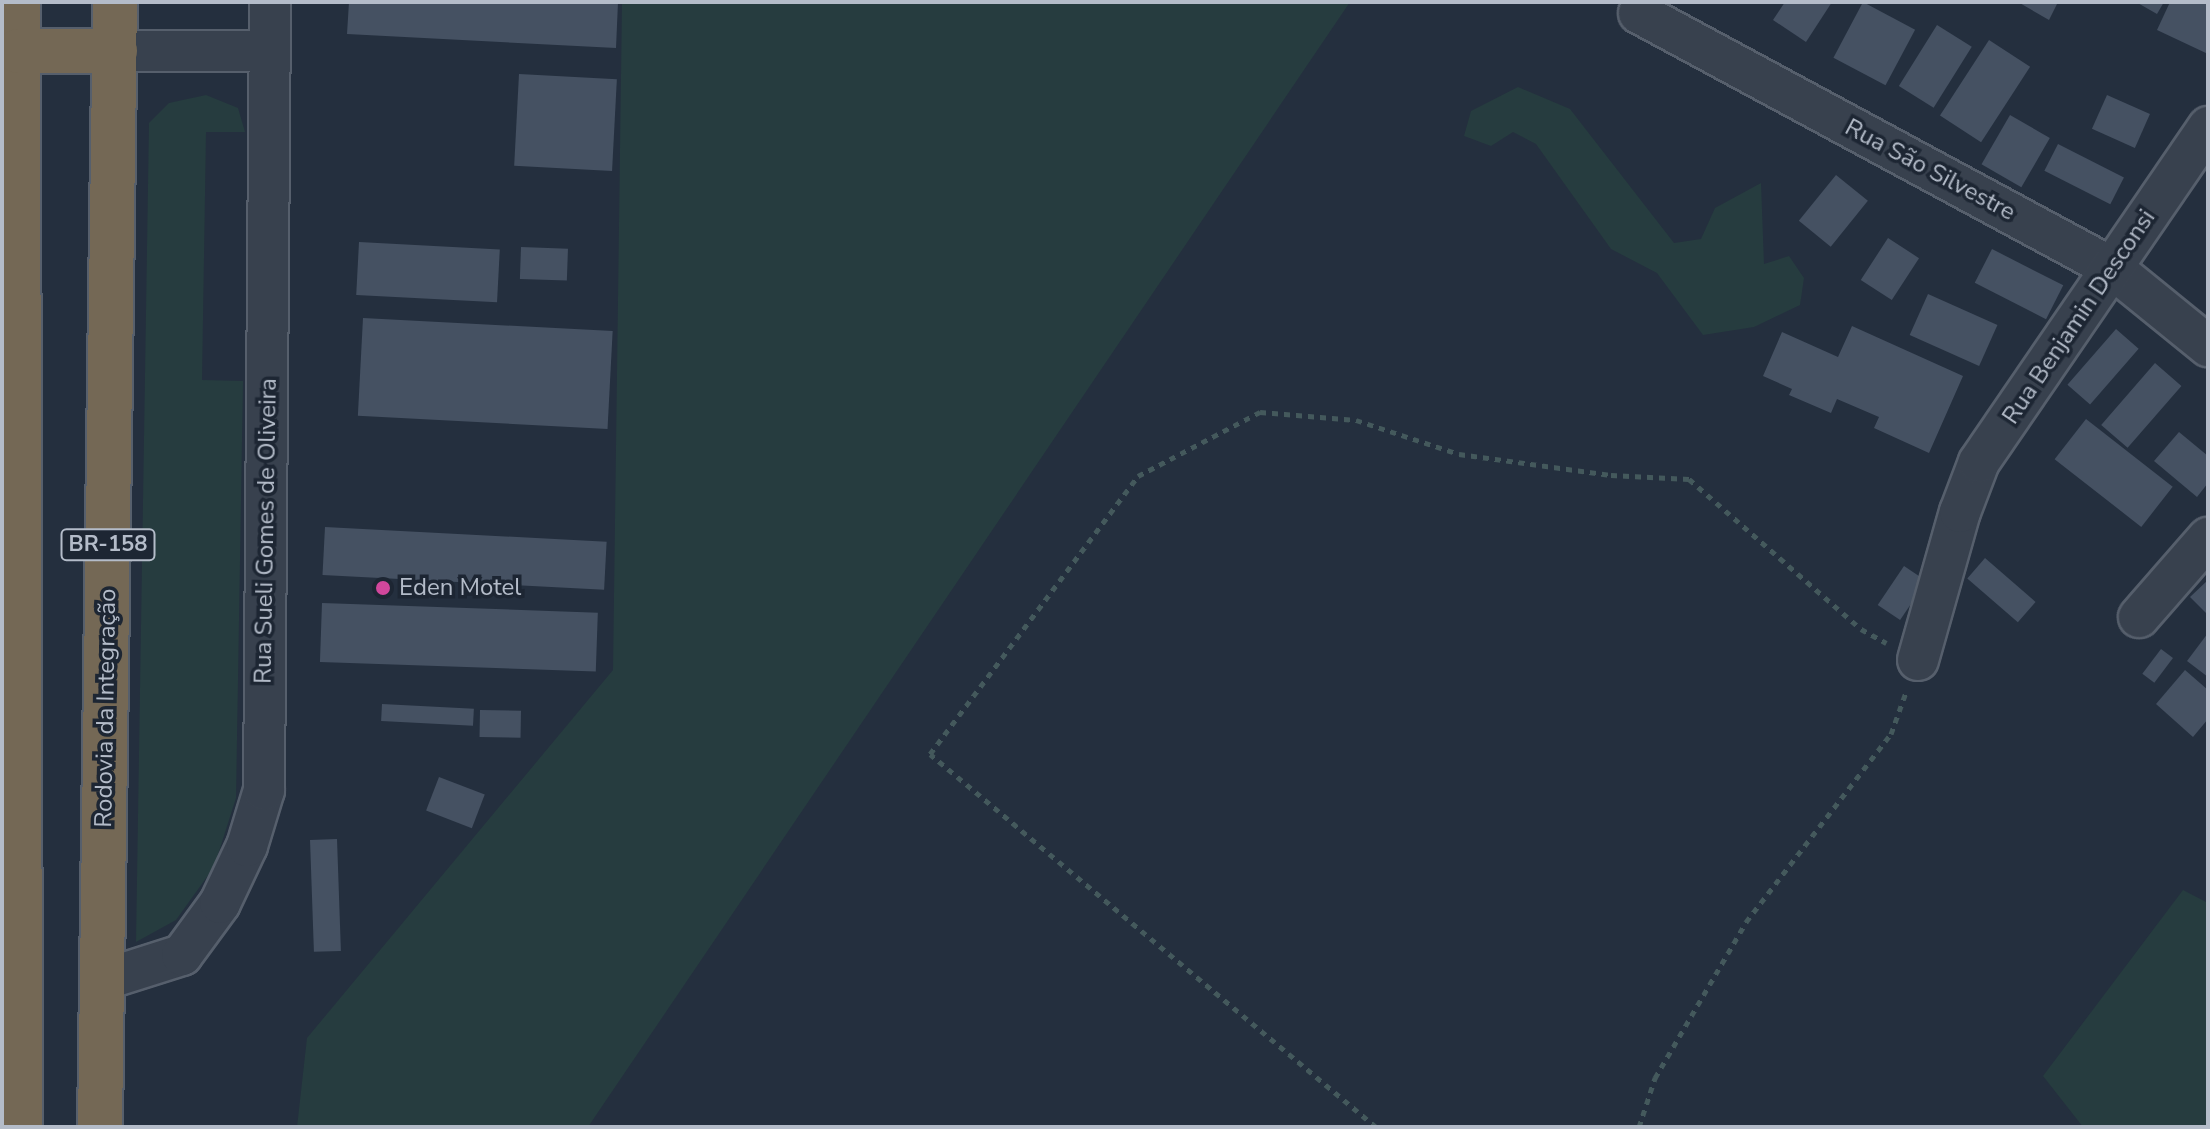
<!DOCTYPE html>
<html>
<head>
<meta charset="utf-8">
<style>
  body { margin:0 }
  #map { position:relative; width:2210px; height:1129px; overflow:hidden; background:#242f3e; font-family:"Nunito Sans",sans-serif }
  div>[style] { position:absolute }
  .green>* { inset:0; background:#263c3f }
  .building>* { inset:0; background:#455162; transform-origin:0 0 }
  .path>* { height:5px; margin-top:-2.5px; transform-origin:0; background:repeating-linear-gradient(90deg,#44595c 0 6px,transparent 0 12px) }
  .roads { filter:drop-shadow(2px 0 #565f6c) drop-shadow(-2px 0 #565f6c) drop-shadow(0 2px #565f6c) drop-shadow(0 -2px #565f6c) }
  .minor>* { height:40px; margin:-20px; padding:0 20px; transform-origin:20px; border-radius:20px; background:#38414e }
  .highway>* { height:44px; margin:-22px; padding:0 22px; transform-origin:22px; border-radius:22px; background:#746855 }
  .dots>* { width:22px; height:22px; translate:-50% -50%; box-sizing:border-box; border:4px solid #1d2633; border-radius:50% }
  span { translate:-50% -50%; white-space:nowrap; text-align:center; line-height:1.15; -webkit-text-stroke:7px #1d2633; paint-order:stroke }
  .shield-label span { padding:2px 6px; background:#1d2633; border:2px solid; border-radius:6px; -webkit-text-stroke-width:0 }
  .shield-label { font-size:22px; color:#b4bcc9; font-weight:700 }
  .street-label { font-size:24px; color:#b4bcc9 }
  .poi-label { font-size:24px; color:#b4bcc9 }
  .left { translate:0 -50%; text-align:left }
  .frame { position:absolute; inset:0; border:4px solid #b4bcc9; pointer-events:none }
</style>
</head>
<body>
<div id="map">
  <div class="green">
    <div style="clip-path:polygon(622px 2px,1350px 2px,588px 1127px,297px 1127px,307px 1038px,613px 670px)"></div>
    <div style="clip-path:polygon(1518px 87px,1570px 109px,1674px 243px,1701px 239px,1715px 208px,1761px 183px,1764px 264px,1789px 256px,1804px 278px,1800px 305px,1754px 327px,1703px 335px,1657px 273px,1611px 249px,1536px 144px,1513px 132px,1491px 146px,1464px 136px,1471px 111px)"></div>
    <div style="clip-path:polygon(206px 95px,238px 108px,245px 132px,206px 132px,202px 380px,243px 381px,236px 798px,214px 867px,176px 920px,136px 942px,149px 123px,169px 103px)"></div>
    <div style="clip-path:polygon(2183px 890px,2208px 903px,2208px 1127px,2083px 1127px,2043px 1076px)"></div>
  </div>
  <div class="building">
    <div style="clip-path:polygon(349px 2px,618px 2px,616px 48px,347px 34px)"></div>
    <div style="clip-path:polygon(1785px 2px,1832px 2px,1806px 42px,1773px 20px)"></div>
    <div style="left:1863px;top:2px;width:59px;height:63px;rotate:28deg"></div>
    <div style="clip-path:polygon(2018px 2px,2058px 2px,2049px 20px)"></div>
    <div style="clip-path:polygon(2136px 2px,2164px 2px,2157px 14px)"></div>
    <div style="clip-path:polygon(2170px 2px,2208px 2px,2208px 54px,2157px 30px)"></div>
    <div style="left:1937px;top:25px;width:41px;height:72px;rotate:32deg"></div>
    <div style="left:1989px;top:40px;width:49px;height:90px;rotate:33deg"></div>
    <div style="left:519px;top:74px;width:98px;height:92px;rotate:3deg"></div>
    <div style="left:2107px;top:95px;width:47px;height:37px;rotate:24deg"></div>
    <div style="left:2010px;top:115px;width:46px;height:57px;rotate:30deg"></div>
    <div style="left:2058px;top:144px;width:74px;height:30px;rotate:27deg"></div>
    <div style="left:1836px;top:175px;width:41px;height:59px;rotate:39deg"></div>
    <div style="left:1888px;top:238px;width:37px;height:50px;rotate:33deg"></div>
    <div style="left:359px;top:242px;width:141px;height:53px;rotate:3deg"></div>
    <div style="left:521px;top:247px;width:47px;height:32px;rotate:2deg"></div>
    <div style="left:1992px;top:249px;width:80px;height:38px;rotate:27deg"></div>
    <div style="left:1928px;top:294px;width:76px;height:45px;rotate:24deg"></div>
    <div style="left:363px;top:318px;width:250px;height:98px;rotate:3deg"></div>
    <div style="clip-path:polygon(1852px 326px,1963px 376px,1929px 453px,1874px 428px,1879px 417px,1837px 399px,1831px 413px,1789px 395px,1792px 389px,1763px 376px,1782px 332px,1838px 357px)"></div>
    <div style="left:2116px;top:329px;width:30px;height:74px;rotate:41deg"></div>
    <div style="left:2155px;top:363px;width:35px;height:82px;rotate:41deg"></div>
    <div style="left:2086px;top:419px;width:110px;height:51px;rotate:38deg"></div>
    <div style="clip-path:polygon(2179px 432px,2208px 456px,2208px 483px,2197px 497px,2154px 461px)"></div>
    <div style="left:325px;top:527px;width:282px;height:48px;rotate:3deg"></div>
    <div style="left:1985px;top:558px;width:67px;height:27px;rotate:41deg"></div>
    <div style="left:1904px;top:566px;width:27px;height:47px;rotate:34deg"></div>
    <div style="clip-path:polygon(2208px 580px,2208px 615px,2190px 597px)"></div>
    <div style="left:322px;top:603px;width:276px;height:59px;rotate:2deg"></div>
    <div style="clip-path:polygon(2208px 633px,2208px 677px,2187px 661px)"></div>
    <div style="left:2161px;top:649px;width:15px;height:31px;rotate:37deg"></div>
    <div style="clip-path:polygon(2185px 670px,2208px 690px,2208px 719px,2193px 737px,2156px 704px)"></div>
    <div style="left:382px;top:704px;width:92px;height:17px;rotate:3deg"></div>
    <div style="left:480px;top:710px;width:41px;height:27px;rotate:1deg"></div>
    <div style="left:439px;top:777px;width:49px;height:36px;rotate:21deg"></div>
    <div style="left:337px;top:839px;width:112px;height:27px;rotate:88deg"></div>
  </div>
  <div class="path">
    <div style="left:1376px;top:1127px;width:581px;rotate:-140.09deg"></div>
    <div style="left:930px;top:754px;width:347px;rotate:-53.2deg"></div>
    <div style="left:1138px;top:476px;width:138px;rotate:-27.7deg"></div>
    <div style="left:1260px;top:412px;width:96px;rotate:4.8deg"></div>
    <div style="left:1356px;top:420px;width:108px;rotate:18.3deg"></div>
    <div style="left:1459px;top:454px;width:153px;rotate:7.9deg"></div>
    <div style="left:1611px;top:475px;width:78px;rotate:2.9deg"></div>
    <div style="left:1689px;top:479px;width:228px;rotate:41.1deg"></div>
    <div style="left:1861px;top:629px;width:29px;rotate:29deg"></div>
    <div style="left:1639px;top:1127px;width:52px;rotate:-71.9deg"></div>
    <div style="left:1655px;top:1078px;width:181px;rotate:-59.7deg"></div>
    <div style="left:1746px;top:922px;width:237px;rotate:-52.4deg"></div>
    <div style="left:1891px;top:734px;width:45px;rotate:-70.3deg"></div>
  </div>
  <div class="roads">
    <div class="minor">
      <div style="left:1639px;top:13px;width:537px;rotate:28.33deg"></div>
      <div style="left:2112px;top:268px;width:124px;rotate:39.1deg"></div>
      <div style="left:115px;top:51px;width:155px"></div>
      <div style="left:2139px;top:617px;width:105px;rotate:-48.9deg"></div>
      <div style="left:1918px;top:660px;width:154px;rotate:-74.2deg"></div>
      <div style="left:1960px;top:512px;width:53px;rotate:-69.2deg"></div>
      <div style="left:1979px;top:462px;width:406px;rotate:-55.6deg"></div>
      <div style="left:103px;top:980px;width:83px;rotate:-17.6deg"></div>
      <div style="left:182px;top:955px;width:64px;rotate:-53.8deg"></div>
      <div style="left:220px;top:903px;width:63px;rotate:-64.7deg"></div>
      <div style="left:247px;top:846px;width:59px;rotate:-73.1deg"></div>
      <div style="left:264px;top:790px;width:788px;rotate:-89.56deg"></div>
    </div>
    <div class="highway">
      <div style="left:18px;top:2px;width:1125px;rotate:89.9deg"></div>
      <div style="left:18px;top:51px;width:97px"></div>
      <div style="left:100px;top:1127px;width:1125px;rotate:-89.24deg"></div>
    </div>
  </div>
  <div class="dots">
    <div style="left:383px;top:588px;background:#d1479c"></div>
  </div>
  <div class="shield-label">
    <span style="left:108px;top:545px">BR-158</span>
  </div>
  <div class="street-label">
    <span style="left:1930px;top:170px;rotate:28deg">Rua São Silvestre</span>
    <span style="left:2079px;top:317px;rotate:-56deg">Rua Benjamin Desconsi</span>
    <span style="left:266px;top:531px;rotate:-89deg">Rua Sueli Gomes de Oliveira</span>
    <span style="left:106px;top:708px;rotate:-89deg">Rodovia da Integração</span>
  </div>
  <div class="poi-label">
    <span class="left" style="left:399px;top:588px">Eden Motel</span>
  </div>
  <div class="frame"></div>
</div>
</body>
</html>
